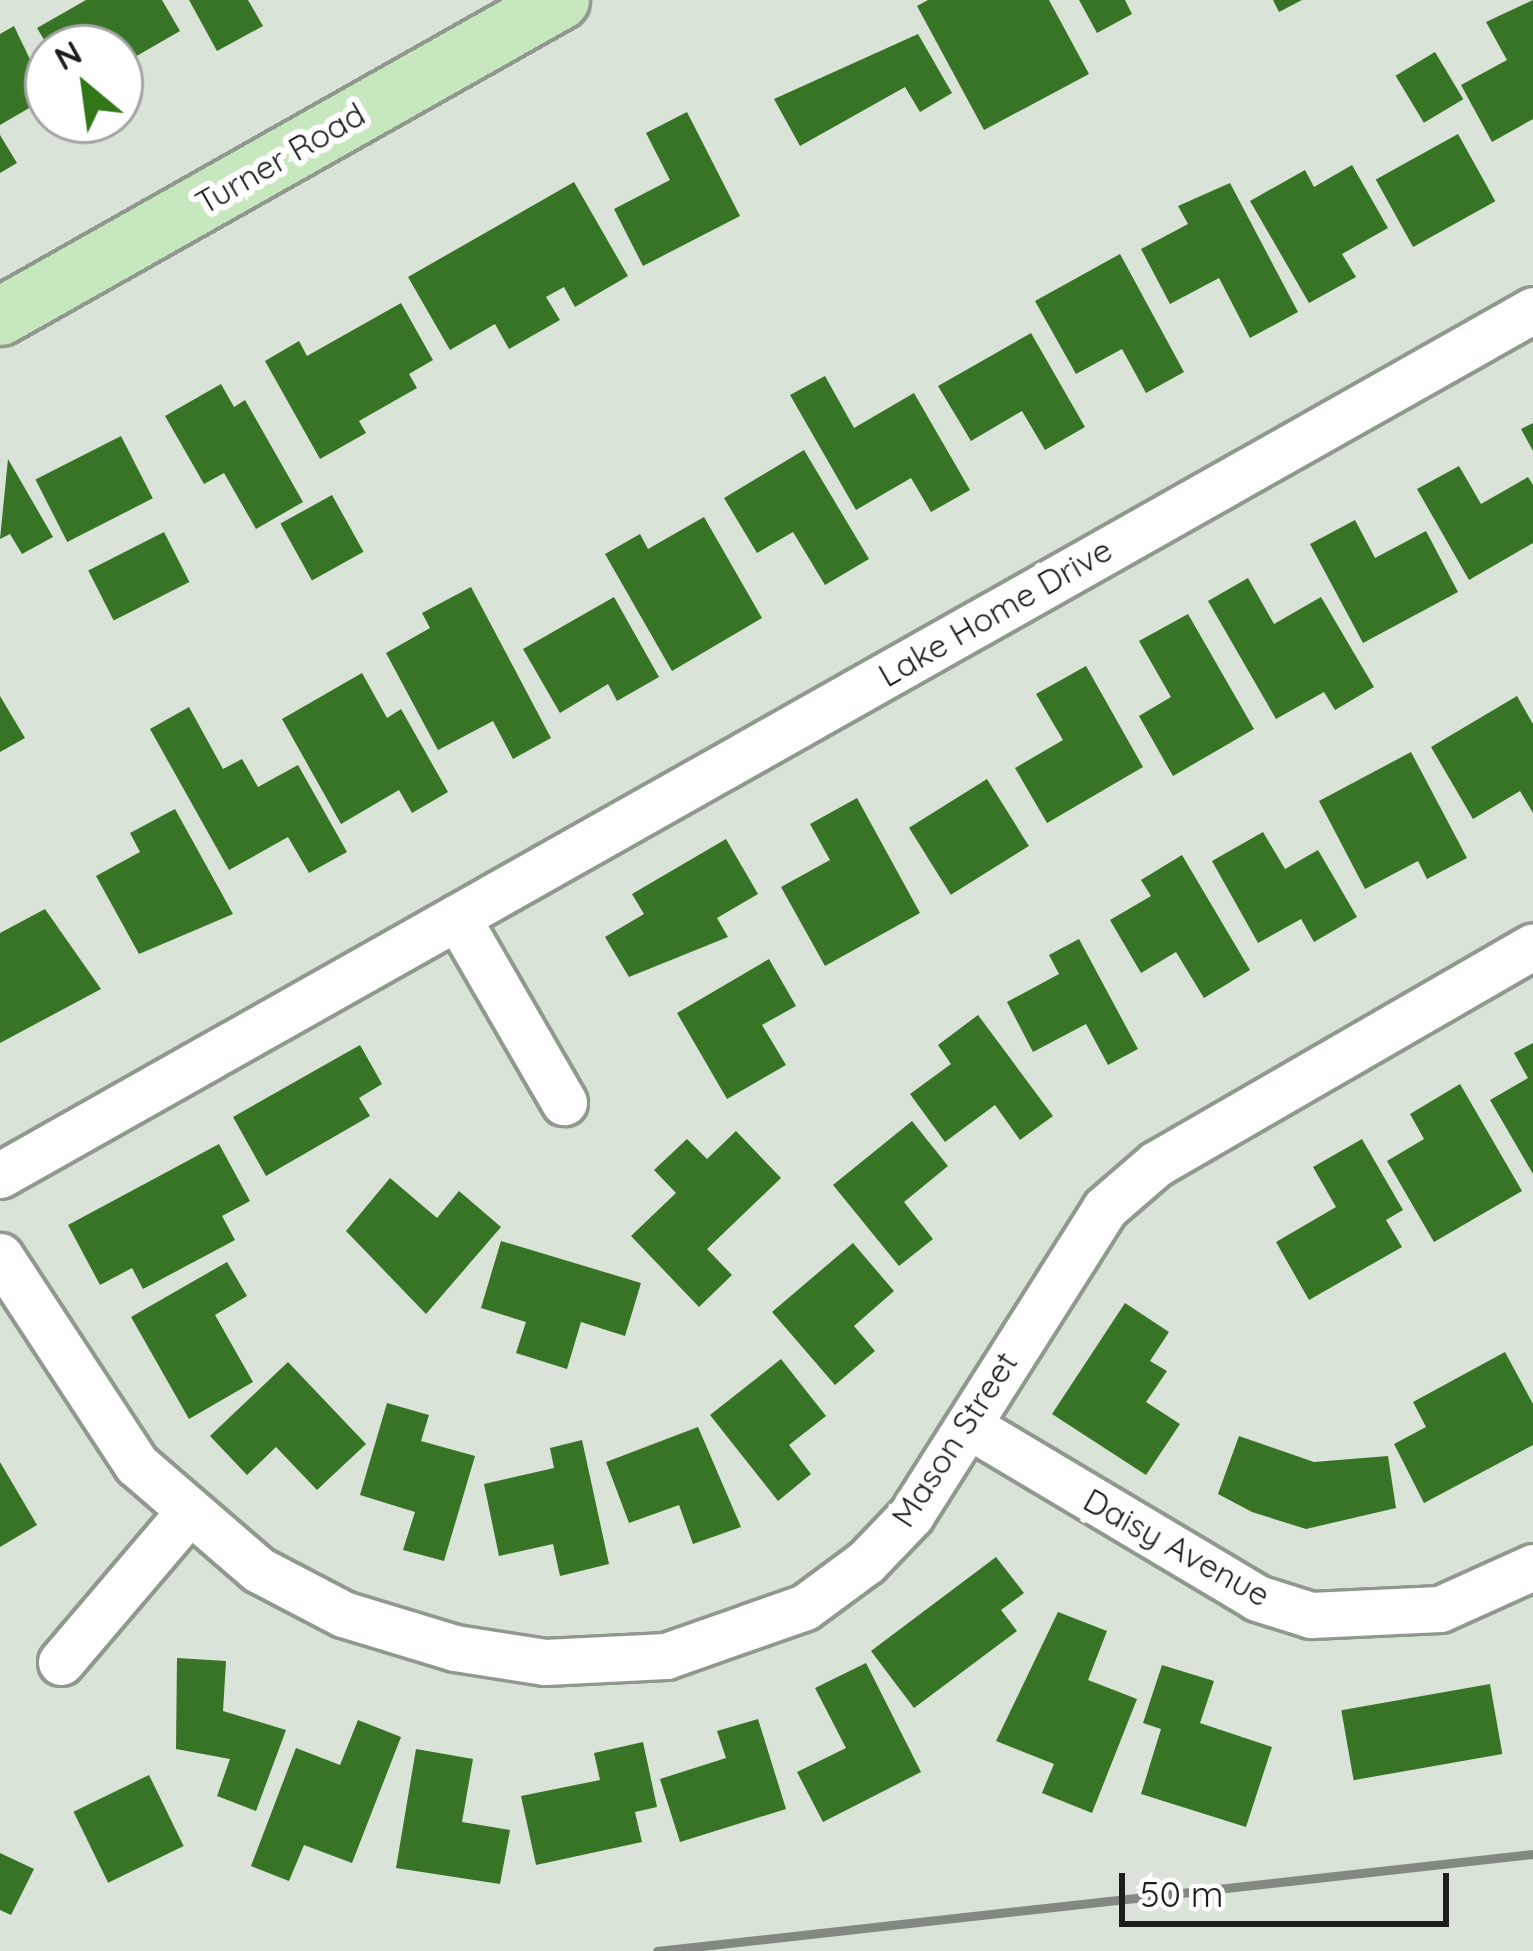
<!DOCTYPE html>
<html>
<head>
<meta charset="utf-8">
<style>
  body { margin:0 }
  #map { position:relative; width:1533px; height:1951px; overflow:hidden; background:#dae3d7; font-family:Quicksand,sans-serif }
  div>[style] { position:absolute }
  .building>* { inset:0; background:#387425; transform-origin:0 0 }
  .roads { filter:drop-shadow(3px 0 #90998e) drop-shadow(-3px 0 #90998e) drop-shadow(0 3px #90998e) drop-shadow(0 -3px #90998e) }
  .minor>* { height:45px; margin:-22.5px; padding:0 22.5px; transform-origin:22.5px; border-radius:22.5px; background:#fff }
  .major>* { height:57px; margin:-28.5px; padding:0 28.5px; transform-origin:28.5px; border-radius:28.5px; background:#c7e7be }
  .rail>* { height:9px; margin:-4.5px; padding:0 4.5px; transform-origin:4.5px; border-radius:4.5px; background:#828981 }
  span { translate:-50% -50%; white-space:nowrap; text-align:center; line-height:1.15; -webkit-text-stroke:12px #fff; paint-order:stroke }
  .street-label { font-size:33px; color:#1b1f1b }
  .north { position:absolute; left:24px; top:24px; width:120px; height:120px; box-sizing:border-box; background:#fff; border:3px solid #a4a5a4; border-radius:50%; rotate:331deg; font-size:33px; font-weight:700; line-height:48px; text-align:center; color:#1b1f1b }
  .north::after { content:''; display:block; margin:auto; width:42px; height:54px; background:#317718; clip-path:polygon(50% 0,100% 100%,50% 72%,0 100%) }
  .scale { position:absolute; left:1119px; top:1873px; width:330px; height:54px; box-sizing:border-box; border:6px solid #1b1f1b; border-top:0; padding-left:15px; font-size:36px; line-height:42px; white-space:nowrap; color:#1b1f1b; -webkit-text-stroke:9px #fff; paint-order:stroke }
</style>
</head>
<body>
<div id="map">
  <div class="building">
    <div style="clip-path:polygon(86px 0,162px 0,180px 31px,121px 65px,137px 94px,120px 104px,120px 48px,49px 48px,37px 28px)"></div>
    <div style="clip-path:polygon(189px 0,248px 0,263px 26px,217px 51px)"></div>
    <div style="clip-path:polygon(928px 0,1049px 0,1089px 74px,984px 130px,917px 6px)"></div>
    <div style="clip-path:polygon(1079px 0,1125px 0,1132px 14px,1097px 33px)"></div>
    <div style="clip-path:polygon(1273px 0,1302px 0,1279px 12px)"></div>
    <div style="clip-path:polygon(1533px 0,1533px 119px,1492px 142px,1461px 85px,1507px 60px,1486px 22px)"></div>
    <div style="clip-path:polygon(14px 26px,48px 97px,0 125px,0 34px)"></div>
    <div style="clip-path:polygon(918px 34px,952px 93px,920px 112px,905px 87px,800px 146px,774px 99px)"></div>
    <div style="left:1435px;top:52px;width:55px;height:46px;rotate:59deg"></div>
    <div style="clip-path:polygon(687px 112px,740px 216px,643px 266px,614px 209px,670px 180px,646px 133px)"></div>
    <div style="left:1458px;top:134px;width:77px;height:94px;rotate:61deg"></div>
    <div style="clip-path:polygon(0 135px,17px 163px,0 173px)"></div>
    <div style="clip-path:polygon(1352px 165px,1388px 228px,1342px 254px,1356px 277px,1309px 303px,1250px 201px,1305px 170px,1314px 187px)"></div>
    <div style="clip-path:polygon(574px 182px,628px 276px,575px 307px,564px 287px,546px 297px,560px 320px,509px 349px,495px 324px,450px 350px,408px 277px)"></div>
    <div style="clip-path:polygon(1230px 183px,1298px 312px,1250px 338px,1219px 278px,1170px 304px,1141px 249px,1188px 224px,1178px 206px)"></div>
    <div style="clip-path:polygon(1120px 254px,1184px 372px,1146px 393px,1122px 349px,1076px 374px,1035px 301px)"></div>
    <div style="clip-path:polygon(401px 303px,433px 360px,409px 374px,417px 388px,359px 421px,366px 433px,320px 459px,265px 361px,299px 341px,307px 356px)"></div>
    <div style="clip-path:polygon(1031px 333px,1085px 427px,1045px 450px,1022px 411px,971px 441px,938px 386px)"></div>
    <div style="clip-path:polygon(825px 376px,854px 428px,914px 393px,970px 490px,931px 512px,911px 478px,856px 510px,790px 395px)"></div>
    <div style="clip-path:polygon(221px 384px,234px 407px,245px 400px,303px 502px,256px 529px,224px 473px,204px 484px,165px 416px)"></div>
    <div style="clip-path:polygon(1533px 423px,1533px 451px,1521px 429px)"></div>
    <div style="left:121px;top:436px;width:70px;height:96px;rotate:63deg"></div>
    <div style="clip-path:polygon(804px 450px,869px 559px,825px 585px,793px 532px,757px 553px,724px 498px)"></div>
    <div style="clip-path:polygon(8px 459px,53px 537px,22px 554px,10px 534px,0 539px)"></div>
    <div style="clip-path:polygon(1459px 466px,1481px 504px,1528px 477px,1533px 485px,1533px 543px,1469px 580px,1417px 489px)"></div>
    <div style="left:332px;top:495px;width:65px;height:59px;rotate:61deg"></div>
    <div style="clip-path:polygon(704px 517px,762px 618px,672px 671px,605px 554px,640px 534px,648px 549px)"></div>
    <div style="clip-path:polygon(1355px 520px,1375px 558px,1426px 531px,1458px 592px,1363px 643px,1310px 544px)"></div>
    <div style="left:164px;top:532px;width:56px;height:85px;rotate:63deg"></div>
    <div style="clip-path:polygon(1248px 578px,1274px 624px,1321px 597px,1374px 687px,1335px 710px,1324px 692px,1276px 719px,1208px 601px)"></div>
    <div style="clip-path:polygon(471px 587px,551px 738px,513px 759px,493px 721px,438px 750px,386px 653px,430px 628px,422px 613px)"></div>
    <div style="clip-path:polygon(614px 597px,659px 677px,617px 701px,608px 684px,560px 713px,523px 649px)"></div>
    <div style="clip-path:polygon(1188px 614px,1254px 729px,1173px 776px,1139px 716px,1171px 697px,1139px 641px)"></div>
    <div style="clip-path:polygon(1086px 666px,1143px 767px,1047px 823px,1015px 768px,1063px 740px,1036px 694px)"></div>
    <div style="clip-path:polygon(362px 673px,387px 718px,401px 709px,448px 792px,412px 813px,399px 790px,341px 824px,282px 719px)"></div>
    <div style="clip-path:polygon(0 696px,25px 738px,0 752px)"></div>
    <div style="clip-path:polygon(1517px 696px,1533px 724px,1533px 813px,1520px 791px,1473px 819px,1431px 747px)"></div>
    <div style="clip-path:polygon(189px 707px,223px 769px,242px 759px,258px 787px,298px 765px,347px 852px,309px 873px,288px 837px,229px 870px,150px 729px)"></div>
    <div style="clip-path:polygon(1411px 752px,1467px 858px,1427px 879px,1418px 861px,1365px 889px,1319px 801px)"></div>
    <div style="left:987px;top:779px;width:79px;height:92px;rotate:58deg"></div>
    <div style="clip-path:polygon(857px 798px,920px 913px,825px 966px,781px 887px,830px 860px,810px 824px)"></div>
    <div style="clip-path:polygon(175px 809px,233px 914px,139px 954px,96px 876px,140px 852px,130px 833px)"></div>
    <div style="clip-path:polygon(1263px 832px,1285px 869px,1318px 850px,1357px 917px,1314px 942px,1301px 919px,1258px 943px,1212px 861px)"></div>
    <div style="clip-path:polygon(726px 839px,758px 894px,717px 918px,728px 937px,629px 977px,605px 937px,644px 914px,632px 894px)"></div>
    <div style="clip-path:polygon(1182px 855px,1250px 970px,1204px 998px,1176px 952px,1141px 973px,1110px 920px,1151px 896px,1141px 880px)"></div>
    <div style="clip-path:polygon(45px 909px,101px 989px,0 1043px,0 933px)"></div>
    <div style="clip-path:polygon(1079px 939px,1138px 1049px,1108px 1065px,1086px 1024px,1033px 1052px,1007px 1002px,1059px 974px,1049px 955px)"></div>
    <div style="clip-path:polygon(769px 959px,796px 1006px,762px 1025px,786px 1065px,727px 1099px,677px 1013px)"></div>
    <div style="clip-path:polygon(978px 1015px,1053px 1116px,1020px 1140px,995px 1105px,945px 1142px,910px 1094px,951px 1064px,938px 1045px)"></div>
    <div style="clip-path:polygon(1533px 1043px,1533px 1174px,1490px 1100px,1528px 1078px,1514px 1053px)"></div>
    <div style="clip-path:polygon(360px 1045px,382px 1084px,359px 1098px,370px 1116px,266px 1176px,233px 1117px)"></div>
    <div style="clip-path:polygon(1460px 1084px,1522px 1191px,1434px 1242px,1387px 1161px,1424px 1139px,1410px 1114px)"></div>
    <div style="clip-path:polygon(912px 1121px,948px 1166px,904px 1202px,933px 1239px,899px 1266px,833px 1185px)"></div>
    <div style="clip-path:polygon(736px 1131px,781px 1178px,707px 1249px,732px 1275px,699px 1307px,631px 1236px,676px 1193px,654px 1170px,687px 1139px,707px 1159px)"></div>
    <div style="clip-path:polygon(1362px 1139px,1403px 1210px,1386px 1220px,1402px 1247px,1309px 1300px,1276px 1242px,1336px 1207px,1313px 1167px)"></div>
    <div style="clip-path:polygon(219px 1144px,250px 1201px,222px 1216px,235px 1240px,143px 1289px,132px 1268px,100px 1285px,68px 1225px)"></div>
    <div style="clip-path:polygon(390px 1178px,437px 1218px,459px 1191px,501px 1227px,426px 1314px,346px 1231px)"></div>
    <div style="clip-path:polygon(501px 1241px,641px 1283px,625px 1336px,581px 1322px,567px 1369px,516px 1353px,526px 1322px,481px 1308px)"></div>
    <div style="clip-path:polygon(853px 1243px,894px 1291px,854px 1326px,875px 1351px,835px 1385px,772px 1312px)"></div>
    <div style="clip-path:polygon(227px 1262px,247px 1296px,215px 1315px,253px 1382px,189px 1419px,131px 1317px)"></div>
    <div style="clip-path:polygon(1125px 1303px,1169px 1332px,1150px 1361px,1167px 1371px,1146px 1402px,1180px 1424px,1146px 1475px,1052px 1414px)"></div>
    <div style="clip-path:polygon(1505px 1352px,1533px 1404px,1533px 1445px,1424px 1503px,1394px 1444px,1426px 1427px,1413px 1402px)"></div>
    <div style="clip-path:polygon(781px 1359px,826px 1416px,789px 1445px,811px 1474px,778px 1501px,710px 1415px)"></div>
    <div style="clip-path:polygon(288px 1362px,366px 1444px,317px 1490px,276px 1447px,247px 1475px,210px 1436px)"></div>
    <div style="clip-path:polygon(387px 1403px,429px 1415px,421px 1441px,475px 1456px,444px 1561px,403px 1550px,415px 1512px,360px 1495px)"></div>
    <div style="clip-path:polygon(698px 1427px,741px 1527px,693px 1544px,679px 1505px,629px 1523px,606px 1462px)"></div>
    <div style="clip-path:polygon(1239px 1436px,1314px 1462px,1388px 1456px,1396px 1508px,1306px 1529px,1252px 1512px,1218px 1494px)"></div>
    <div style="clip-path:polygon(582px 1440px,609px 1564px,560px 1576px,553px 1544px,499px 1556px,484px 1484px,554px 1468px,550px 1448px)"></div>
    <div style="clip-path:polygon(0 1462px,37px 1525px,0 1547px)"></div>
    <div style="clip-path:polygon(996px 1557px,1024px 1593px,1001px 1610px,1017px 1631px,914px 1708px,871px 1651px)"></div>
    <div style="clip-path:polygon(1058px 1612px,1107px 1631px,1088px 1680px,1137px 1699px,1092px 1813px,1042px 1793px,1054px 1764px,996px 1741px)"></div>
    <div style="clip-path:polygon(177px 1658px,226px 1661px,223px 1711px,286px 1730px,256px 1811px,217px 1796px,230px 1759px,176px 1749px)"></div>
    <div style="clip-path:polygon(866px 1663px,921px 1772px,823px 1822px,797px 1772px,846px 1748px,815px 1688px)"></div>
    <div style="clip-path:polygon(1162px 1665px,1214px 1681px,1200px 1723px,1272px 1747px,1246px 1827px,1141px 1794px,1161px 1729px,1143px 1723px)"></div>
    <div style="left:1490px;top:1684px;width:71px;height:151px;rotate:80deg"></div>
    <div style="clip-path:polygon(758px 1719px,786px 1809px,680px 1842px,660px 1779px,726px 1758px,717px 1731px)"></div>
    <div style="clip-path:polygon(358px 1720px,401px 1737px,352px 1863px,304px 1845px,289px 1881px,251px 1866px,296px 1748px,340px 1765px)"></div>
    <div style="clip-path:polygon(643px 1742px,657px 1807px,635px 1812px,642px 1842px,536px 1865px,521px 1796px,600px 1780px,594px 1753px)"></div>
    <div style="clip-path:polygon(416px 1749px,473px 1759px,462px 1822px,510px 1830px,500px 1884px,396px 1868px)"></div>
    <div style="left:149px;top:1775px;width:79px;height:84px;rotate:64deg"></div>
    <div style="clip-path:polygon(0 1853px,34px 1869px,11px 1915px,0 1910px)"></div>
  </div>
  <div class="roads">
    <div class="minor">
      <div style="left:457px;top:917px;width:214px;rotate:60deg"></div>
      <div style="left:0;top:1175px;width:1760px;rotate:-29.43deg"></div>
      <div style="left:0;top:1256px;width:249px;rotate:56.8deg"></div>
      <div style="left:136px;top:1464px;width:162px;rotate:40.8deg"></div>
      <div style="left:259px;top:1570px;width:95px;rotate:27.6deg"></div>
      <div style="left:343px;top:1614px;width:117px;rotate:16.9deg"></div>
      <div style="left:455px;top:1648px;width:91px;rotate:8.8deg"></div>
      <div style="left:545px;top:1662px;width:121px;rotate:-2.8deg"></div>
      <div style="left:666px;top:1656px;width:147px;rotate:-19.4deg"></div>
      <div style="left:805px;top:1607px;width:76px;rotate:-36.4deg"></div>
      <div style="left:866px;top:1562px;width:65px;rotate:-46.2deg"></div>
      <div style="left:911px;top:1515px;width:363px;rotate:-57.7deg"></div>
      <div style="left:1105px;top:1208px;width:67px;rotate:-40.8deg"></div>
      <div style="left:1156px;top:1164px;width:435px;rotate:-30deg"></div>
      <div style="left:969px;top:1426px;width:335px;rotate:30.8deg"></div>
      <div style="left:1257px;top:1598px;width:57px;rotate:17.5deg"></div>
      <div style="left:1311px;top:1615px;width:129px;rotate:-2.7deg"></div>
      <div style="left:1440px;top:1609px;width:102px;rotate:-24.3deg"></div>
      <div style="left:61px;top:1662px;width:193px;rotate:-49.6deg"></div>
    </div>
    <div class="major">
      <div style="left:0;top:316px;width:643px;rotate:-29.44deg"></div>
    </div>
  </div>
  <div class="rail">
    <div style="left:657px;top:1951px;width:881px;rotate:-6.32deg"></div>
  </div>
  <div class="street-label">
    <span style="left:280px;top:158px;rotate:-30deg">Turner Road</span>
    <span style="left:995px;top:612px;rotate:-30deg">Lake Home Drive</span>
    <span style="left:954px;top:1439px;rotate:-57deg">Mason Street</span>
    <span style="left:1177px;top:1547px;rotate:29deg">Daisy Avenue</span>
  </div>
  <div class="north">N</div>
  <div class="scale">50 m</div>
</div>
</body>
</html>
